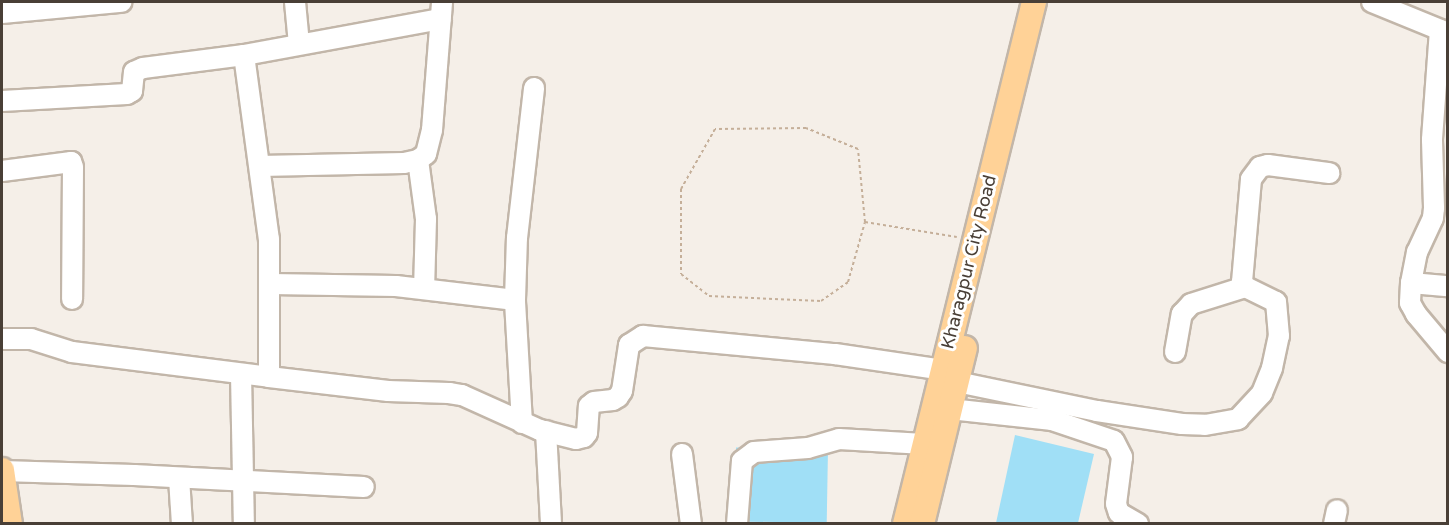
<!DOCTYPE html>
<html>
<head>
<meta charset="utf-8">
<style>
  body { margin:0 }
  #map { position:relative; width:1449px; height:525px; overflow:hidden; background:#f5efe8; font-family:"Varela Round",sans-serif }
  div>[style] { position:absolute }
  .water>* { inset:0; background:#a0dff6; transform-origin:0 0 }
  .path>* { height:2px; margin-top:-1px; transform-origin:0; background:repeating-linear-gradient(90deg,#c5af99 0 3px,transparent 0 6px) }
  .roads { filter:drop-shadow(2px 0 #c2b6a9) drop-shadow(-2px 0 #c2b6a9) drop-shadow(0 2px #c2b6a9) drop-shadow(0 -2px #c2b6a9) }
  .minor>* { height:20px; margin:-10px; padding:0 10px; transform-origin:10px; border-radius:10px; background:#fff }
  .major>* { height:24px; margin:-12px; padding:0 12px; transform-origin:12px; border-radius:12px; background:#ffd297 }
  span { translate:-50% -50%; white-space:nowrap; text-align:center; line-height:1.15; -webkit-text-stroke:6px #fff; paint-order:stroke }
  .street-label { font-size:18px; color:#493f36 }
  .frame { position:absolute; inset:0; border:3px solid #493f36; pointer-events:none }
</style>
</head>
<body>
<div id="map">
  <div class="water">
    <div style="clip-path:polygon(1015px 435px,1094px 454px,1078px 523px,996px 523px)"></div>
    <div style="left:828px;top:449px;width:74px;height:92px;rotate:91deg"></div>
  </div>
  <div class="path">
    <div style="left:865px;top:222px;width:73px;rotate:-95.5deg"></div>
    <div style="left:858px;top:149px;width:56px;rotate:-158deg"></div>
    <div style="left:806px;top:128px;width:91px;rotate:179.4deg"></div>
    <div style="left:715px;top:129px;width:69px;rotate:119.5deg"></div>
    <div style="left:681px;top:189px;width:85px;rotate:90deg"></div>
    <div style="left:681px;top:274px;width:36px;rotate:38deg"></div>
    <div style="left:709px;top:296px;width:112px;rotate:2.6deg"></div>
    <div style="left:821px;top:301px;width:33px;rotate:-35deg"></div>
    <div style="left:848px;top:282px;width:62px;rotate:-74.2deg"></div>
    <div style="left:865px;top:222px;width:93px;rotate:9.3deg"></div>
  </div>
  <div class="roads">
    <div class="minor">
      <div style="left:295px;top:2px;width:42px;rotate:84.6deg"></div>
      <div style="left:1372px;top:2px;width:82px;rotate:22.2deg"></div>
      <div style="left:2px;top:13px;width:120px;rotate:-5.3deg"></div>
      <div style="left:1440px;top:30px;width:110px;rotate:94.2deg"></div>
      <div style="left:1432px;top:140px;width:68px;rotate:88.3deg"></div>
      <div style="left:1434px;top:208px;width:10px;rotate:96deg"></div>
      <div style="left:1433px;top:218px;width:38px;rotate:115deg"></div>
      <div style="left:1417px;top:252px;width:32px;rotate:101deg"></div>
      <div style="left:1411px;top:283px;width:20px;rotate:93deg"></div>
      <div style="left:1410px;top:303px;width:13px;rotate:61deg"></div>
      <div style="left:1416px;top:314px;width:50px;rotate:49.9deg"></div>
      <div style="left:244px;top:55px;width:186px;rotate:82.3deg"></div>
      <div style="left:269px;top:239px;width:138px;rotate:90deg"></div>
      <div style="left:2px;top:101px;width:125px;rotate:-3.2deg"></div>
      <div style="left:127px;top:94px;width:6px;rotate:-31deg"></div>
      <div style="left:132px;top:91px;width:19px;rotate:-84deg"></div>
      <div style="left:134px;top:72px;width:10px;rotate:-24deg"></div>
      <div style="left:143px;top:68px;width:102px;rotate:-7.3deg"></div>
      <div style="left:244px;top:55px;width:200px;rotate:-10.4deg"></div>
      <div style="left:418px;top:160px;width:60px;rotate:82.3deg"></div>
      <div style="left:426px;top:219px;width:70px;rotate:91.6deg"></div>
      <div style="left:260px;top:166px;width:144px;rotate:-1.2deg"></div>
      <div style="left:404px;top:163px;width:14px;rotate:-12deg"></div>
      <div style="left:418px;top:160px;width:10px;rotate:-37deg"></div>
      <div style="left:426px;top:154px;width:25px;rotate:-76deg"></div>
      <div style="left:432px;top:130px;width:128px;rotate:-85.5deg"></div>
      <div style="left:2px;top:171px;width:70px;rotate:-7.4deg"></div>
      <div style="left:71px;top:162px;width:5px;rotate:68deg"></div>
      <div style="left:73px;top:167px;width:132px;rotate:90.4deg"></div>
      <div style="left:1411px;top:283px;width:37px;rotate:5deg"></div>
      <div style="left:271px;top:284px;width:125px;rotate:0.9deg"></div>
      <div style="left:396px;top:286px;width:120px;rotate:6.7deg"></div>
      <div style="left:2px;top:339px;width:29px"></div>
      <div style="left:31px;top:339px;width:43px;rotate:17.6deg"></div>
      <div style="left:72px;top:352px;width:199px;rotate:7.2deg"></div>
      <div style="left:269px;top:377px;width:120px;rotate:6.7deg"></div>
      <div style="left:388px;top:391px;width:61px;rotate:1.9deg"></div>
      <div style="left:449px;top:393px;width:13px;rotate:9deg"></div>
      <div style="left:462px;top:395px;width:85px;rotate:24.2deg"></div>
      <div style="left:540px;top:430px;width:37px;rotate:14deg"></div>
      <div style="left:576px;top:439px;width:8px;rotate:-14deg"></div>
      <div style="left:584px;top:437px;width:5px;rotate:-53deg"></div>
      <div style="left:587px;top:433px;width:27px;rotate:-86deg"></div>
      <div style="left:589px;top:406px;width:6px;rotate:-39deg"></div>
      <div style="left:594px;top:402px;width:19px;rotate:-6deg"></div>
      <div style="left:613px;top:400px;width:6px;rotate:-31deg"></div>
      <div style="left:618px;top:397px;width:7px;rotate:-56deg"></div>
      <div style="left:622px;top:391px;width:47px;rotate:-81.3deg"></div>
      <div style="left:629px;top:345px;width:17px;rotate:-33deg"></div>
      <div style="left:643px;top:336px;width:193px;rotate:5.4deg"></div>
      <div style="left:835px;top:354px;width:109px;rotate:8.4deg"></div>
      <div style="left:1175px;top:352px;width:39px;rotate:-80deg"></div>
      <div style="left:1182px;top:314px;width:13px;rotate:-48deg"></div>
      <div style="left:1191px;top:304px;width:57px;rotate:-17.5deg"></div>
      <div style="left:241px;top:374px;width:150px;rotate:88.9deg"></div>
      <div style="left:957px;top:382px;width:143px;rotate:11.7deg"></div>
      <div style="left:1097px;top:411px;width:86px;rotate:8.7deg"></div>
      <div style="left:1182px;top:424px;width:23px;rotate:2deg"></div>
      <div style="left:1205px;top:425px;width:34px;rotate:-10deg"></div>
      <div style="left:1238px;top:419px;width:35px;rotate:-47deg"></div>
      <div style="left:1262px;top:393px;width:27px;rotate:-68deg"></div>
      <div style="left:1272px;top:368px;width:33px;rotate:-78deg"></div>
      <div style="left:1279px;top:336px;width:34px;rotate:-95deg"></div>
      <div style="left:1276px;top:302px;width:34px;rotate:-154deg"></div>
      <div style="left:1245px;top:287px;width:6px;rotate:-121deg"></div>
      <div style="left:1242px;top:282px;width:103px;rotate:-85deg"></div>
      <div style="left:1251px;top:179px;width:15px;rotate:-53deg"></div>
      <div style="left:1260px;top:167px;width:8px;rotate:-14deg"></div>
      <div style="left:1268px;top:165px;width:62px;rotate:7.5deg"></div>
      <div style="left:950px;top:409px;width:103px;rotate:6.2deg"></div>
      <div style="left:1052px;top:420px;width:65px;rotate:18.7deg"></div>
      <div style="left:1114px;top:441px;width:18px;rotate:63deg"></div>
      <div style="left:1122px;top:457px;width:47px;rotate:97.3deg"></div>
      <div style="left:1116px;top:504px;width:9px;rotate:72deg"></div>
      <div style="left:1119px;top:513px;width:22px;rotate:30deg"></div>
      <div style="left:522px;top:423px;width:123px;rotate:-93.3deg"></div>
      <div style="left:515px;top:300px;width:62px;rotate:-88.2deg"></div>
      <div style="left:517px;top:238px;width:151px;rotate:-83.5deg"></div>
      <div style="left:546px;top:431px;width:93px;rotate:86.9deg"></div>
      <div style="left:682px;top:454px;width:71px;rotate:82.7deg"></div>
      <div style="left:2px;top:471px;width:132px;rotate:1.7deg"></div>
      <div style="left:134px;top:475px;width:230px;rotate:3deg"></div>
      <div style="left:179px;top:478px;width:46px;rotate:86.3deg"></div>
      <div style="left:737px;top:524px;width:63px;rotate:-85.5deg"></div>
      <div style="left:742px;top:461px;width:15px;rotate:-37deg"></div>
      <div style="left:754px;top:452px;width:54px;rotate:-4.2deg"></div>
      <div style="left:808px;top:448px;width:32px;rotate:-16deg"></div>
      <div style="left:839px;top:439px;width:85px;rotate:3.4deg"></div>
      <div style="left:1334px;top:524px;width:14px;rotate:-78deg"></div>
    </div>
    <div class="major">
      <div style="left:2px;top:470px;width:55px;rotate:81.6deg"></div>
      <div style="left:905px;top:524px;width:538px;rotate:-76.12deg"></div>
      <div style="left:922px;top:524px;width:181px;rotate:-76.3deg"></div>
    </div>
  </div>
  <div class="street-label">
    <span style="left:969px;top:262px;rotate:-76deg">Kharagpur City Road</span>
  </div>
  <div class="frame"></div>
</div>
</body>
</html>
